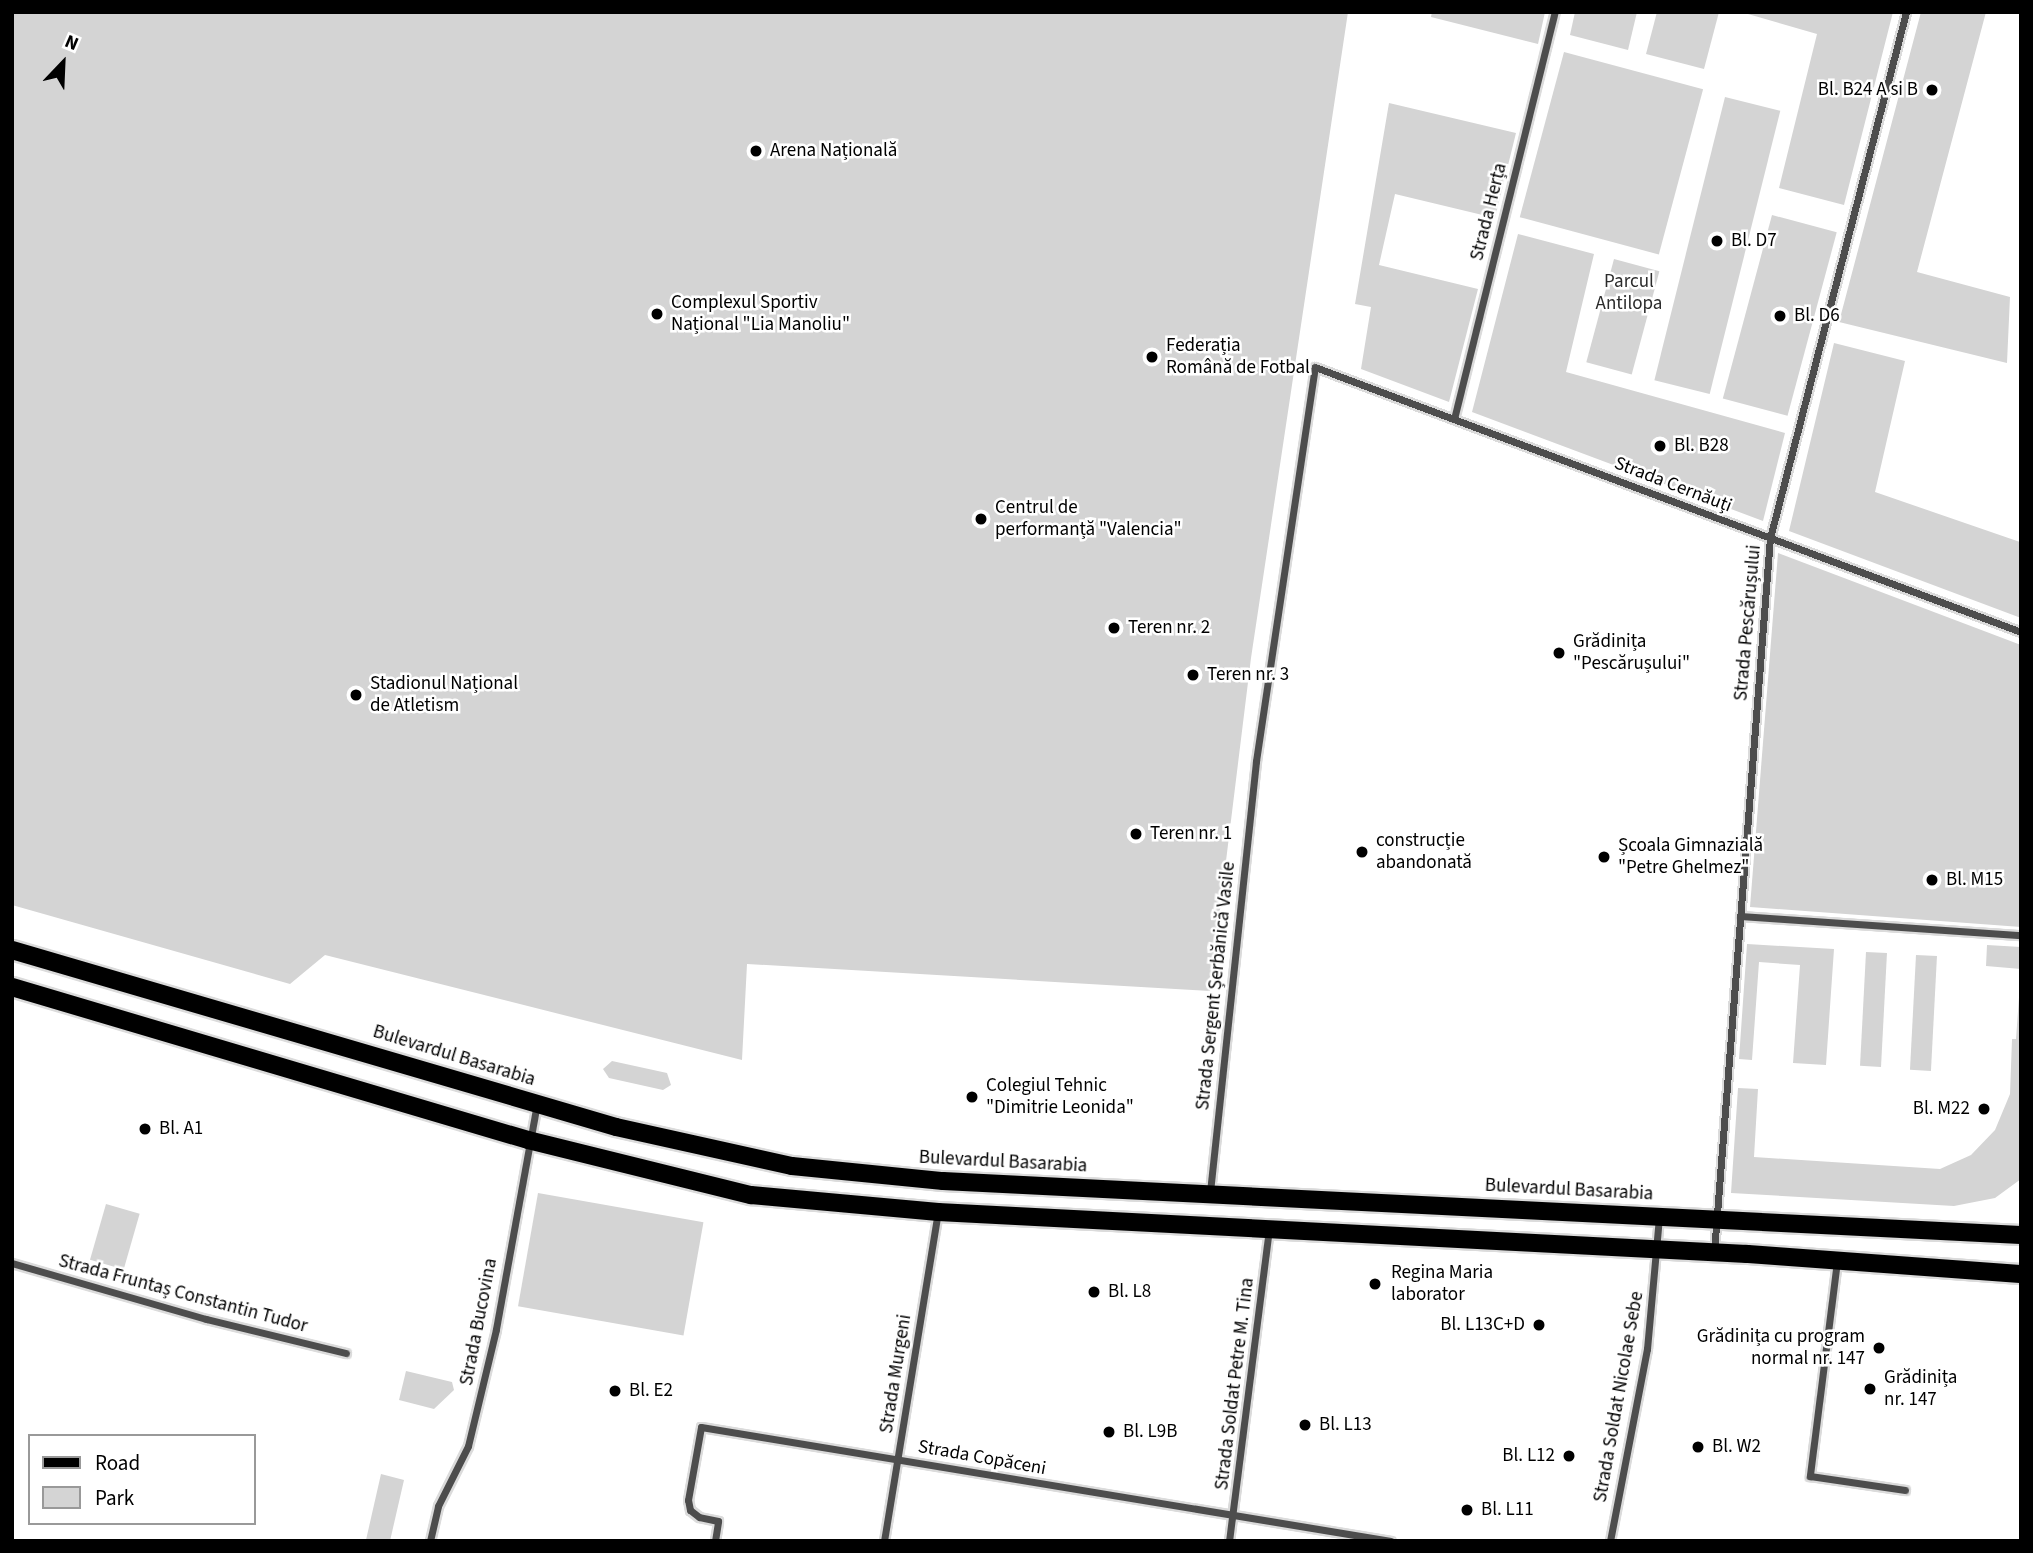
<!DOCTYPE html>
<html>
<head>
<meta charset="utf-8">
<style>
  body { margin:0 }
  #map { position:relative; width:2033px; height:1553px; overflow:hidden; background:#fff; font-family:"Source Sans 3",sans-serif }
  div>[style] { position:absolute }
  .green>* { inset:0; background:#d4d4d4; transform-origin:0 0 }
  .roads { filter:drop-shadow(2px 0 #dbdbdb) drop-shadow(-2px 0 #dbdbdb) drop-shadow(0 2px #dbdbdb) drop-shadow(0 -2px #dbdbdb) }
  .minor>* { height:7px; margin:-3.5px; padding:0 3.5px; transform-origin:3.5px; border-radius:3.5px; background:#4d4d4d }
  .primary>* { height:18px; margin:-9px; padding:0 9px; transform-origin:9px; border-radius:9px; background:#000 }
  .dots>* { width:19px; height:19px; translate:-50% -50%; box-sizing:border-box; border:4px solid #fff; border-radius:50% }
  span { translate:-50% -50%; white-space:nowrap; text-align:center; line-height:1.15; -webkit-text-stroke:5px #fff; paint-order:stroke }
  .poi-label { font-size:19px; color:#000 }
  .right { translate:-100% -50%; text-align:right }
  .left { translate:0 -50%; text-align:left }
  .street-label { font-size:19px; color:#000 }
  .park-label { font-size:19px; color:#2b2b2b }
  .frame { position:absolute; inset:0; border:14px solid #000; pointer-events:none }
  .legend { position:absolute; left:28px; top:1434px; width:228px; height:91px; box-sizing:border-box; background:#fff; border:2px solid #999; margin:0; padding:9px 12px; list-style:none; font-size:21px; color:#000 }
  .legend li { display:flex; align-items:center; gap:14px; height:35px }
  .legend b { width:35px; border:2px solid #999 }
  .north { position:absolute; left:28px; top:28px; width:70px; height:70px; -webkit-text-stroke:5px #fff; paint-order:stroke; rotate:23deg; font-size:19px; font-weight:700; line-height:28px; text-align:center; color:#000 }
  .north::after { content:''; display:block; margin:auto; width:24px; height:32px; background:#000; clip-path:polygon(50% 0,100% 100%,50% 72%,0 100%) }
</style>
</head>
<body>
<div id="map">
  <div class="green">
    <div style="clip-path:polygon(12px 12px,1348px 12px,1251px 658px,1210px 991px,747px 964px,742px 1060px,325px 955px,290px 984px,12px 905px)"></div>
    <div style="clip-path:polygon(1432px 12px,1545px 12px,1538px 44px,1431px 17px)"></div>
    <div style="clip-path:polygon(1575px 12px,1637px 12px,1628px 50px,1570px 35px)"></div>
    <div style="clip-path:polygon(1657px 12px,1719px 12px,1704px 69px,1646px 54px)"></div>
    <div style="clip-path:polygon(1741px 12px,1893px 12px,1844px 205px,1779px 188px,1817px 34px)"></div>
    <div style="clip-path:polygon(1921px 12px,1986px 12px,1917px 272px,2010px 297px,2007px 363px,1839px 322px)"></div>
    <div style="left:1564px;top:52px;width:144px;height:171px;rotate:15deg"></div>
    <div style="left:1725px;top:97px;width:57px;height:292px;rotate:14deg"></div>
    <div style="clip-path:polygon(1389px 103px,1516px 133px,1495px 218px,1395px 194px,1379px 265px,1478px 289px,1449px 402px,1361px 369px,1371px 307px,1355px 304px)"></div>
    <div style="left:1772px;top:215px;width:67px;height:190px;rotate:15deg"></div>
    <div style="clip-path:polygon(1518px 234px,1594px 254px,1566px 372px,1785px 433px,1763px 521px,1472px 412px)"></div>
    <div style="left:1614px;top:259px;width:47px;height:107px;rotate:15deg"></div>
    <div style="clip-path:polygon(1834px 343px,1905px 361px,1875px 492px,2020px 542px,2021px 532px,2021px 618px,1789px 531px)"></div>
    <div style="clip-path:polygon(1778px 553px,2021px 645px,2021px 927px,1750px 907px)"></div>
    <div style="clip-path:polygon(1747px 944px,1834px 949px,1826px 1065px,1793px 1063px,1800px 965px,1759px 962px,1752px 1060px,1739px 1059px)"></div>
    <div style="clip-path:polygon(1987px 945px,2021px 947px,2021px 1179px,1995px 1198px,1954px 1206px,1731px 1193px,1738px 1088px,1758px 1089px,1754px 1157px,1940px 1169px,1971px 1155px,1995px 1130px,2010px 1094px,2012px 1039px,2016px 1039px,2021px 969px,1986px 966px)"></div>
    <div style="left:1866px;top:952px;width:21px;height:114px;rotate:3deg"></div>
    <div style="left:1916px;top:955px;width:21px;height:115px;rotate:3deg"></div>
    <div style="clip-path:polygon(612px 1061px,667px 1073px,671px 1085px,663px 1090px,609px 1078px,603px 1069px)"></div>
    <div style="left:538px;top:1193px;width:168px;height:115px;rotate:10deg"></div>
    <div style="left:106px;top:1204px;width:35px;height:58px;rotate:16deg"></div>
    <div style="clip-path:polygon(406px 1371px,452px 1382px,454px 1390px,434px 1409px,399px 1400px)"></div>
    <div style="clip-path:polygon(381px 1474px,404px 1480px,390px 1541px,371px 1541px,366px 1540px)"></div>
  </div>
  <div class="roads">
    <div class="minor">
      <div style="left:1454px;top:419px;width:419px;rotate:-76.1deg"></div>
      <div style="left:1740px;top:916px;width:282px;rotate:3.9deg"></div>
      <div style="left:1210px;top:1192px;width:433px;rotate:-83.9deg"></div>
      <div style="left:1256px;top:761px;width:398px;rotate:-81.5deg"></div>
      <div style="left:1315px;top:367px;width:754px;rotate:20.57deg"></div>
      <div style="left:1714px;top:1252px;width:716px;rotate:-85.52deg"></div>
      <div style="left:1770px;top:538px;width:543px;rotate:-75.5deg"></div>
      <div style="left:1837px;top:1261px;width:217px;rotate:97.2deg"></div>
      <div style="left:1810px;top:1476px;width:96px;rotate:8.4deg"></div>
      <div style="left:12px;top:1263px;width:202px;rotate:16.1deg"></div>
      <div style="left:206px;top:1319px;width:144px;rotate:13.7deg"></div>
      <div style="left:430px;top:1541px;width:36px;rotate:-77deg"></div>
      <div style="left:438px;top:1506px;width:67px;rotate:-63.4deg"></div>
      <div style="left:468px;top:1446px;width:120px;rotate:-76.5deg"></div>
      <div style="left:496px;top:1329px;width:229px;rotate:-79.7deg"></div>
      <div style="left:715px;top:1541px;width:20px;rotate:-81deg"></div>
      <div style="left:718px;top:1521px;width:19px;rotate:-168deg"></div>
      <div style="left:699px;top:1517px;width:11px;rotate:-142deg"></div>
      <div style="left:690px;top:1510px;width:10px;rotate:-101deg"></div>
      <div style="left:688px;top:1500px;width:74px;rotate:-79.9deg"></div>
      <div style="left:701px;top:1427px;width:699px;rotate:9.38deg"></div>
      <div style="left:884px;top:1541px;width:333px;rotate:-80.7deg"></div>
      <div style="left:1229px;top:1541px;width:314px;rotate:-82.7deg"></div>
      <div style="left:1610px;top:1541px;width:196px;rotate:-79.1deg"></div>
      <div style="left:1647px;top:1349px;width:133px;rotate:-84.8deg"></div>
    </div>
    <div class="primary">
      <div style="left:12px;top:950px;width:629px;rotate:16.33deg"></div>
      <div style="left:616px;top:1127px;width:180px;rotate:12.5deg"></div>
      <div style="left:792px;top:1166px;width:152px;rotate:5.7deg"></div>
      <div style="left:943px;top:1181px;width:1079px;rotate:2.87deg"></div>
      <div style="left:12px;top:987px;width:538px;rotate:16.52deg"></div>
      <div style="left:528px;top:1140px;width:230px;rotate:13.9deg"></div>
      <div style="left:751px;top:1195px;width:188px;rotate:5.2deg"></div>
      <div style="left:938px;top:1212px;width:810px;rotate:2.97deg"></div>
      <div style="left:1747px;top:1254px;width:275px;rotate:4.2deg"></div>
    </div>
  </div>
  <div class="dots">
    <div style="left:1932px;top:90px;background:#000"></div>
    <div style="left:756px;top:151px;background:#000"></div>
    <div style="left:1717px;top:241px;background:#000"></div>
    <div style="left:657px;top:314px;background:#000"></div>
    <div style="left:1780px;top:316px;background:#000"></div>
    <div style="left:1152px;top:357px;background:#000"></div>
    <div style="left:1660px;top:446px;background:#000"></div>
    <div style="left:981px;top:519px;background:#000"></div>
    <div style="left:1114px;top:628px;background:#000"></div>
    <div style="left:1559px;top:653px;background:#000"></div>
    <div style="left:1193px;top:675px;background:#000"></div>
    <div style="left:356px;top:695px;background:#000"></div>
    <div style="left:1136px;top:834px;background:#000"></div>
    <div style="left:1362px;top:852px;background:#000"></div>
    <div style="left:1604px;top:857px;background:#000"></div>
    <div style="left:1932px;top:880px;background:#000"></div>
    <div style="left:972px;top:1097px;background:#000"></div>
    <div style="left:1984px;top:1109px;background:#000"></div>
    <div style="left:145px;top:1129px;background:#000"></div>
    <div style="left:1375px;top:1284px;background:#000"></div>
    <div style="left:1094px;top:1292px;background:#000"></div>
    <div style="left:1539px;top:1325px;background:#000"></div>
    <div style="left:1879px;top:1348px;background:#000"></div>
    <div style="left:1870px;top:1389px;background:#000"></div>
    <div style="left:615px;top:1391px;background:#000"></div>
    <div style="left:1305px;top:1425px;background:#000"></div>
    <div style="left:1109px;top:1432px;background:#000"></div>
    <div style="left:1698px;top:1447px;background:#000"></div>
    <div style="left:1569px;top:1456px;background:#000"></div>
    <div style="left:1467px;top:1510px;background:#000"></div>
  </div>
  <div class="poi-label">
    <span class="right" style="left:1918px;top:90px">Bl. B24 A si B</span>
    <span class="left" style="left:770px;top:151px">Arena Națională</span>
    <span class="left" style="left:1731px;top:241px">Bl. D7</span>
    <span class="left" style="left:671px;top:314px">Complexul Sportiv<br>Național "Lia Manoliu"</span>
    <span class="left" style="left:1794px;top:316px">Bl. D6</span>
    <span class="left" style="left:1166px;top:357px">Federația<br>Română de Fotbal</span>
    <span class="left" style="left:1674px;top:446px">Bl. B28</span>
    <span class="left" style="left:995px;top:519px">Centrul de<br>performanță "Valencia"</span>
    <span class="left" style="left:1128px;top:628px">Teren nr. 2</span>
    <span class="left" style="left:1573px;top:653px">Grădinița<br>"Pescărușului"</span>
    <span class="left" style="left:1207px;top:675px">Teren nr. 3</span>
    <span class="left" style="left:370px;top:695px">Stadionul Național<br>de Atletism</span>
    <span class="left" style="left:1150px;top:834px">Teren nr. 1</span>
    <span class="left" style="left:1376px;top:852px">construcție<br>abandonată</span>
    <span class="left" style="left:1618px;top:857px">Școala Gimnazială<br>"Petre Ghelmez"</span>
    <span class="left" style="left:1946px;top:880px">Bl. M15</span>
    <span class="left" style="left:986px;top:1097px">Colegiul Tehnic<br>"Dimitrie Leonida"</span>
    <span class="right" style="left:1970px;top:1109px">Bl. M22</span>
    <span class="left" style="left:159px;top:1129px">Bl. A1</span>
    <span class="left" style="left:1391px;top:1284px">Regina Maria<br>laborator</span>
    <span class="left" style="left:1108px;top:1292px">Bl. L8</span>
    <span class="right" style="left:1525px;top:1325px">Bl. L13C+D</span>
    <span class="right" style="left:1865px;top:1348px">Grădinița cu program<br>normal nr. 147</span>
    <span class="left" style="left:1884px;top:1389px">Grădinița<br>nr. 147</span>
    <span class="left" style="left:629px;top:1391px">Bl. E2</span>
    <span class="left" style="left:1319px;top:1425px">Bl. L13</span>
    <span class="left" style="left:1123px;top:1432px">Bl. L9B</span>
    <span class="left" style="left:1712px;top:1447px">Bl. W2</span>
    <span class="right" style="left:1555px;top:1456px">Bl. L12</span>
    <span class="left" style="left:1481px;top:1510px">Bl. L11</span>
  </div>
  <div class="street-label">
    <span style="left:1489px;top:212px;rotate:-76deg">Strada Herța</span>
    <span style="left:1673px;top:485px;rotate:21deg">Strada Cernăuți</span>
    <span style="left:1748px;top:623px;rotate:-85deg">Strada Pescărușului</span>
    <span style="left:1216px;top:986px;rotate:-84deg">Strada Sergent Șerbănică Vasile</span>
    <span style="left:454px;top:1056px;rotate:17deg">Bulevardul Basarabia</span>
    <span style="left:1003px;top:1162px;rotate:3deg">Bulevardul Basarabia</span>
    <span style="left:1569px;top:1190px;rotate:3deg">Bulevardul Basarabia</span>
    <span style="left:183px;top:1294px;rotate:15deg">Strada Fruntaș Constantin Tudor</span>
    <span style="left:479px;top:1322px;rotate:-79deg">Strada Bucovina</span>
    <span style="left:896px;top:1374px;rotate:-81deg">Strada Murgeni</span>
    <span style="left:1235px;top:1384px;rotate:-83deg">Strada Soldat Petre M. Tina</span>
    <span style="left:1619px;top:1397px;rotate:-80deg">Strada Soldat Nicolae Sebe</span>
    <span style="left:982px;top:1458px;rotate:10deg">Strada Copăceni</span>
  </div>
  <div class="park-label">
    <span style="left:1629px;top:293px">Parcul<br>Antilopa</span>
  </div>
  <div class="frame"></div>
  <ul class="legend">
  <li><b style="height:9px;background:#000"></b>Road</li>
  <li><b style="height:19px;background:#d4d4d4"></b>Park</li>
  </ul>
  <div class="north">N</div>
</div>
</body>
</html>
